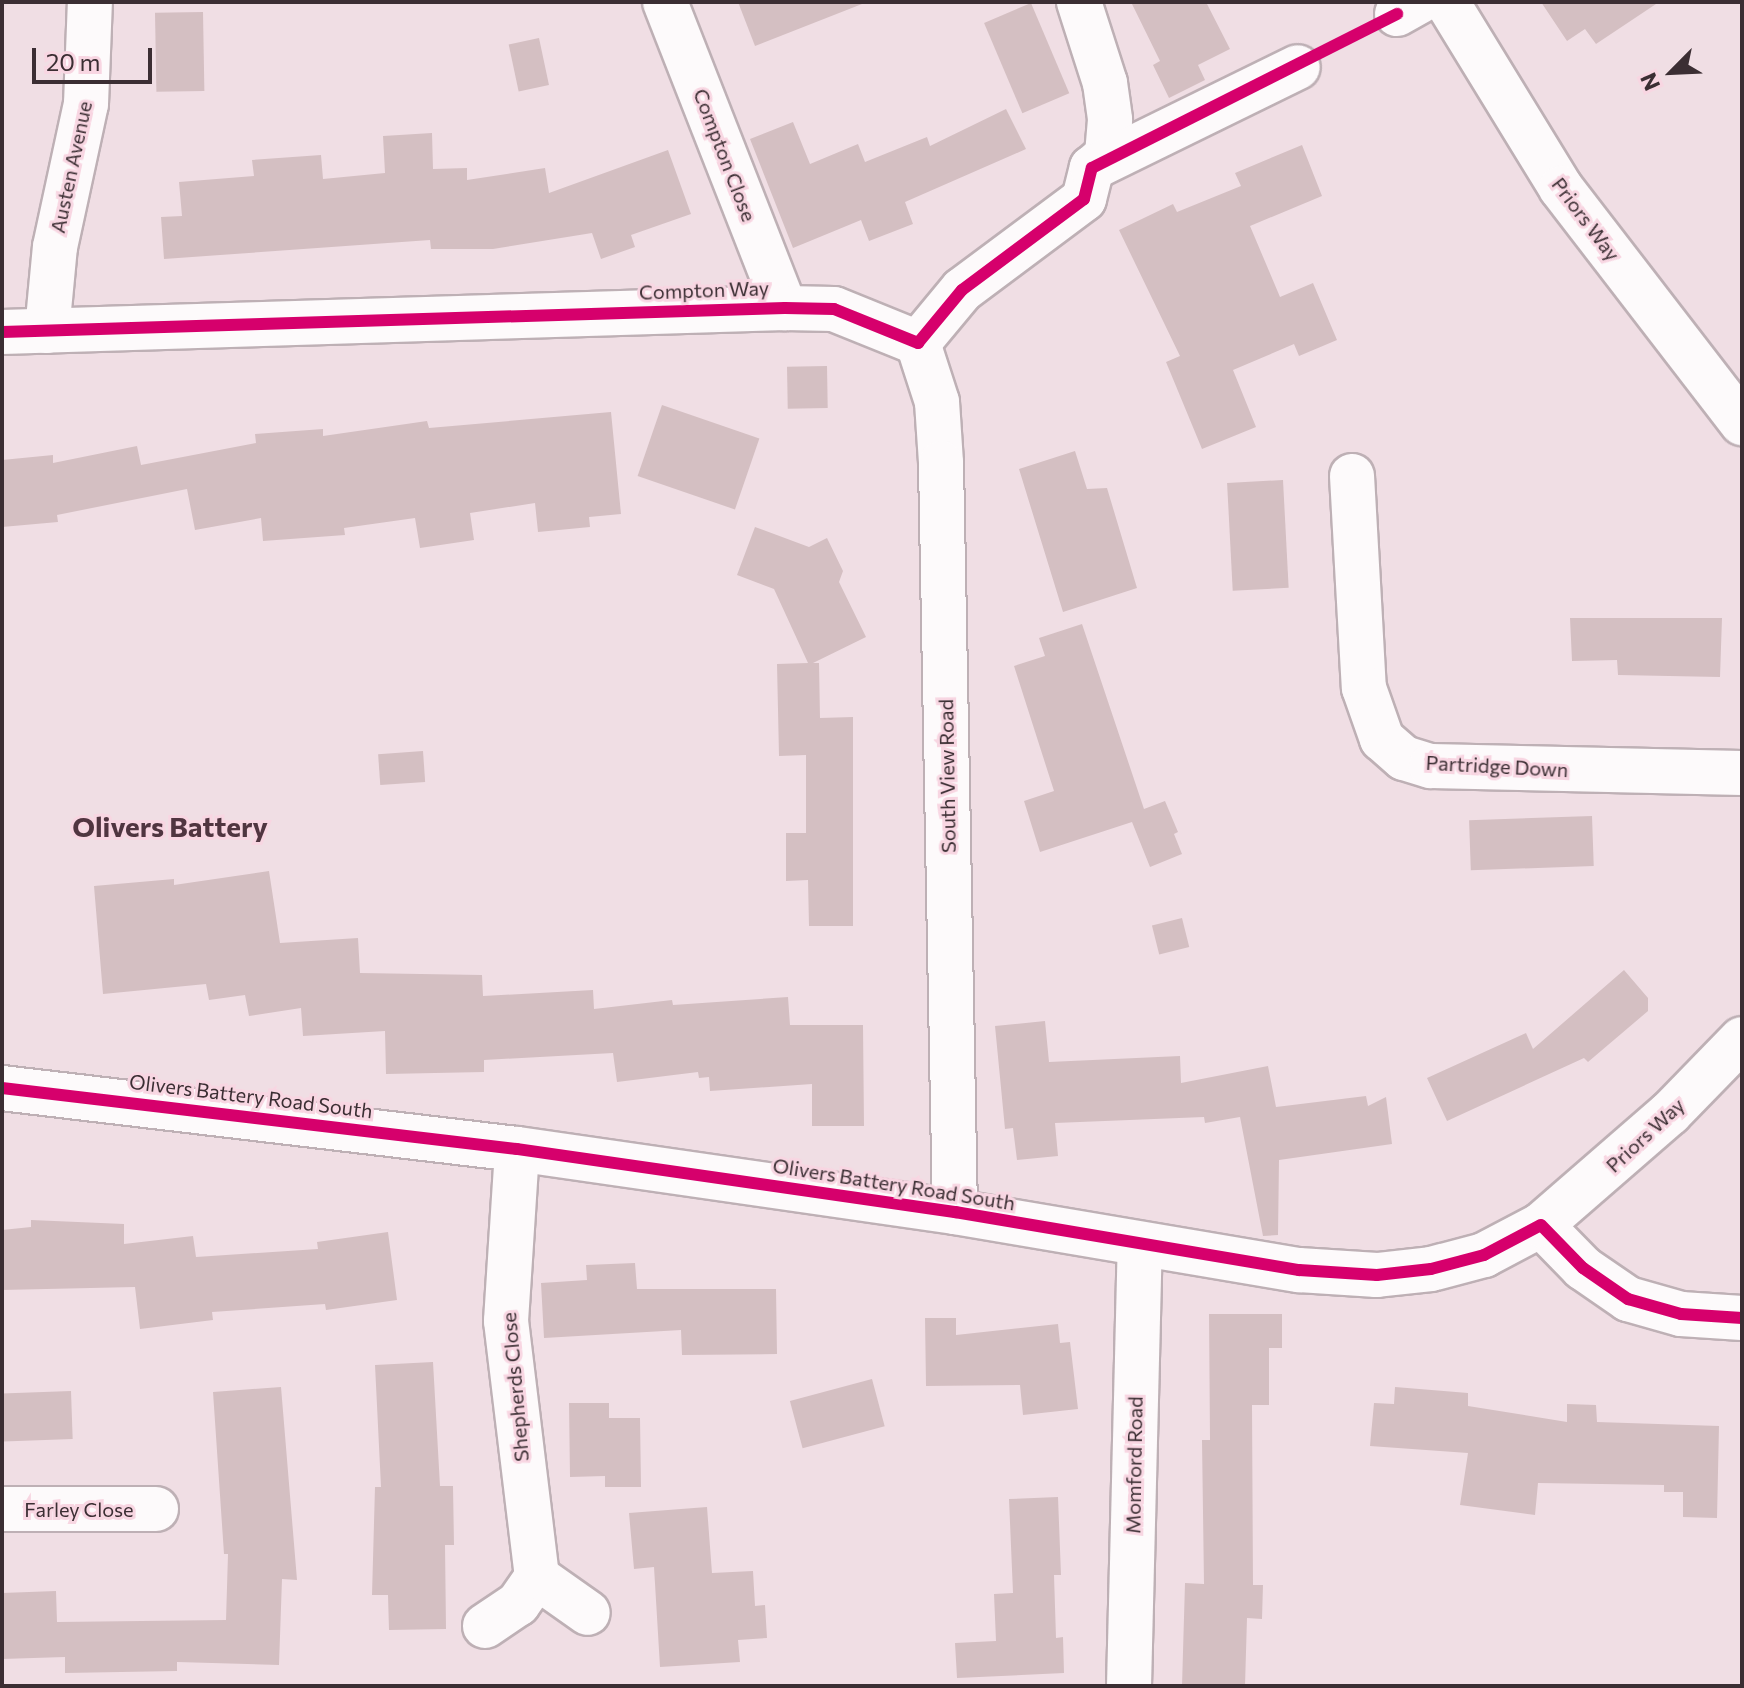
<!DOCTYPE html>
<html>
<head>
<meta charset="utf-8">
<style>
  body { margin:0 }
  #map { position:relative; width:1744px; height:1688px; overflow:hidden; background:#f0dee4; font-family:Commissioner,sans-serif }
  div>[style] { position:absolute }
  .building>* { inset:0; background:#d4bfc2; transform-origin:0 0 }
  .roads { filter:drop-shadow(2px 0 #beb0b5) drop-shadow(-2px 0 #beb0b5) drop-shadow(0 2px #beb0b5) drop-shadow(0 -2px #beb0b5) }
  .minor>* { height:44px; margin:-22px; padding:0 22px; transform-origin:22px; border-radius:22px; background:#fdfafb }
  .cycleway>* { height:12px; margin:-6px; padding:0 6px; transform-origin:6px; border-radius:6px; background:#d6006c }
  span { translate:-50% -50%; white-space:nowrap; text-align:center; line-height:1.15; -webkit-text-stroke:6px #f8d6e2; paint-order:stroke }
  .street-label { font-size:20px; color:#3b2e33 }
  .district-label { font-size:28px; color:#503540; font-weight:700 }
  .frame { position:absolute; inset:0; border:4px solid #3b2e33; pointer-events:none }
  .north { position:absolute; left:1632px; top:32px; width:80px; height:80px; -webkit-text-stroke:6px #f8d6e2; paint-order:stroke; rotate:246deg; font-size:22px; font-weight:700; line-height:32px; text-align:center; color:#3b2e33 }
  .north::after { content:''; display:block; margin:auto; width:28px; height:36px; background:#3b2e33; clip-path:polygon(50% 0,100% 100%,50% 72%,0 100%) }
  .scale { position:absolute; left:32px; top:48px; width:120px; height:36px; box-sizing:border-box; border:4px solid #3b2e33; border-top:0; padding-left:10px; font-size:24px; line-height:28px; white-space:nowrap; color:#3b2e33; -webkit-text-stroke:6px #f8d6e2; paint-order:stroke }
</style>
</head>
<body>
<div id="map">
  <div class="building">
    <div style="clip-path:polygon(738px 2px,862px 2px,862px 4px,755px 46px)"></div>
    <div style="clip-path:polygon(1131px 2px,1206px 2px,1230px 49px,1198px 65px,1205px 80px,1169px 98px,1153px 65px,1160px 61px)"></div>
    <div style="clip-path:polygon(1541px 2px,1659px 2px,1596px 44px,1585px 29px,1567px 41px)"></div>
    <div style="left:1031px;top:3px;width:98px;height:51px;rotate:67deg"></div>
    <div style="left:203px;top:12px;width:79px;height:48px;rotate:89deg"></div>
    <div style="left:539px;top:38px;width:48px;height:31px;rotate:78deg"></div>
    <div style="clip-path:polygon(1006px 109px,1026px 149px,905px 202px,913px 224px,869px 241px,861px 220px,793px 248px,750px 139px,793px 122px,810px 164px,858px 144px,865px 162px,927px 137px,930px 146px)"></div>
    <div style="clip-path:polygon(432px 133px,433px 169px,467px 168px,467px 180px,545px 168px,549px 193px,668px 150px,691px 214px,631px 235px,635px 247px,601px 259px,592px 233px,493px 249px,431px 249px,430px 240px,164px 259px,161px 217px,182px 216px,179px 182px,254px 176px,252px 160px,321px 155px,323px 179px,385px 173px,383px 136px)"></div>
    <div style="clip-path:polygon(1302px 145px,1322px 196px,1250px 226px,1280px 297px,1313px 283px,1337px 340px,1299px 356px,1294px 344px,1233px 370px,1256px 427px,1202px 449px,1166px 362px,1180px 356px,1119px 230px,1173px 204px,1177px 212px,1241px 186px,1235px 173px)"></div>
    <div style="left:827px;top:366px;width:42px;height:40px;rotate:89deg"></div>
    <div style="left:662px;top:405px;width:103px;height:75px;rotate:19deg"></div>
    <div style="clip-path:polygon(611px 412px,621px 514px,589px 517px,590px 527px,538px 532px,535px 503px,470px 513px,474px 540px,420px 548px,415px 518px,344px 528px,345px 535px,263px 541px,261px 518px,195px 530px,187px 489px,57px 515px,58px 522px,2px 527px,2px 460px,53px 455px,53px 463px,137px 446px,141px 465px,256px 443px,255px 434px,323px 429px,323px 436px,427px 421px,429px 428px)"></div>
    <div style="clip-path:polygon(1075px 451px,1087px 489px,1107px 488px,1137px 588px,1063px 612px,1019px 469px)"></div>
    <div style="left:1283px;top:480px;width:108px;height:56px;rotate:87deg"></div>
    <div style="clip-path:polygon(755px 527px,809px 547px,827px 538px,843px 571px,839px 582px,866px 637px,813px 663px,819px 663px,820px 718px,853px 717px,853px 926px,809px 926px,808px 880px,786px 881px,786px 833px,806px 833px,806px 755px,779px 756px,777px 664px,808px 663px,774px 589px,737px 575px)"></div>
    <div style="clip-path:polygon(1570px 618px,1722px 618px,1720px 677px,1618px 675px,1617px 660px,1572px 661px)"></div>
    <div style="clip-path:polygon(1082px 624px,1144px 809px,1165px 801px,1178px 832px,1174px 834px,1182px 854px,1150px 867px,1132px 822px,1040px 852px,1024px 801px,1054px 791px,1014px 666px,1045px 656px,1039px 638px)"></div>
    <div style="left:423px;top:751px;width:31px;height:45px;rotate:86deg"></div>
    <div style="left:1592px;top:816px;width:50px;height:123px;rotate:88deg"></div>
    <div style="clip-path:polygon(269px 871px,280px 943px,358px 938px,360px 973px,482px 975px,483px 996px,593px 990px,594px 1009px,672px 1000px,673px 1005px,788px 997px,790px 1025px,863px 1025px,864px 1126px,812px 1126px,812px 1084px,710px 1091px,709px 1077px,699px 1078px,698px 1072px,617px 1082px,613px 1053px,484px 1060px,484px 1072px,386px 1074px,385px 1031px,303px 1036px,301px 1008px,249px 1016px,245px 995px,209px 1000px,206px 984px,103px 994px,94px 886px,174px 879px,174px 885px)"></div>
    <div style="left:1182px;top:918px;width:30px;height:31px;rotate:76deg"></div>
    <div style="clip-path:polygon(1624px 970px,1648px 998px,1648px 1011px,1588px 1062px,1584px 1058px,1447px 1121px,1427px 1078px,1526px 1033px,1533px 1049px)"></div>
    <div style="clip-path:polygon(1045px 1021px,1049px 1062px,1180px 1056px,1181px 1083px,1268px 1066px,1276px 1107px,1366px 1096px,1368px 1106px,1386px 1097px,1392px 1144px,1279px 1160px,1278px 1235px,1263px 1236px,1240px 1117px,1205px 1123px,1204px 1117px,1055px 1123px,1058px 1156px,1017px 1160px,1013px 1128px,1005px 1129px,995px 1026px)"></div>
    <div style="clip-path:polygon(31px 1220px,124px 1224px,124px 1244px,193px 1236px,196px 1257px,318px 1249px,317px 1242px,388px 1232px,397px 1300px,326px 1310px,325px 1304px,212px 1312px,213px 1320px,140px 1329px,135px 1287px,2px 1290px,2px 1230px,31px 1227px)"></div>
    <div style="clip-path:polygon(635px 1263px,637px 1289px,776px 1289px,777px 1354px,682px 1355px,681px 1330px,544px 1338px,541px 1283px,587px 1280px,586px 1265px)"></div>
    <div style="clip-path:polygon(1209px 1314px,1282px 1314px,1282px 1348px,1269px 1348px,1269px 1405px,1252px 1405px,1253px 1585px,1263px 1585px,1262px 1619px,1247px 1618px,1245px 1686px,1182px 1686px,1185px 1583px,1204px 1584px,1202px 1440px,1210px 1440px)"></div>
    <div style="clip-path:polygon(925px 1318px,956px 1318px,956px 1335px,1058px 1324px,1060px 1343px,1070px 1342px,1078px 1409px,1023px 1415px,1020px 1385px,926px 1386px)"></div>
    <div style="clip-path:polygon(433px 1362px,440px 1486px,453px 1486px,454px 1545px,445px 1545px,446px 1629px,389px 1630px,388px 1595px,372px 1595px,375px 1487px,381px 1487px,375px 1365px)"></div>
    <div style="left:872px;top:1379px;width:49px;height:85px;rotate:75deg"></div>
    <div style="clip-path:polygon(281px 1387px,297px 1580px,282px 1579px,279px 1665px,177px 1662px,177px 1671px,65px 1673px,65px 1657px,2px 1659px,2px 1593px,56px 1591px,57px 1622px,226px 1620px,228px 1554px,224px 1554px,213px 1392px)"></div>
    <div style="clip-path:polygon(1395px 1387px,1468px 1393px,1468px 1406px,1567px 1422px,1567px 1404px,1596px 1405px,1597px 1422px,1719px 1426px,1717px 1518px,1683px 1517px,1683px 1492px,1664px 1492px,1664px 1485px,1538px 1483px,1535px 1515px,1460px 1505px,1468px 1453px,1370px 1446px,1374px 1403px,1394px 1404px)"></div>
    <div style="left:71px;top:1391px;width:48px;height:69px;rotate:88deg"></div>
    <div style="clip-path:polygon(569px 1403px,609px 1403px,609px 1418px,640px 1418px,641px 1487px,605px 1487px,605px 1476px,570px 1477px)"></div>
    <div style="clip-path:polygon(1058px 1497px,1061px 1575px,1054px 1575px,1056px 1638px,1063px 1637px,1064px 1673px,957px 1678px,955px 1643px,996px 1641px,994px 1594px,1013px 1593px,1009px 1499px)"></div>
    <div style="clip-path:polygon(707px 1507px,712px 1573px,753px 1571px,755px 1606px,765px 1605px,767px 1638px,738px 1640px,740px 1662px,660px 1667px,654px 1567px,634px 1569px,629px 1513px)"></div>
  </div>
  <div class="roads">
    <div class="minor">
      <div style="left:665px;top:2px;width:329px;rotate:68.6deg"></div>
      <div style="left:1079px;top:2px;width:85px;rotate:72.2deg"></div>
      <div style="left:1105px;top:83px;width:37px;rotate:82deg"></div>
      <div style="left:1110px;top:120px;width:35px;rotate:95deg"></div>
      <div style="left:1107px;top:155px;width:20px;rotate:139deg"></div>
      <div style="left:1447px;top:2px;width:218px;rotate:58.5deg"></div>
      <div style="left:1561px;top:188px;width:297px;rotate:52.4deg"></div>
      <div style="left:1397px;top:14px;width:25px;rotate:-29deg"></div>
      <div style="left:47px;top:331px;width:84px;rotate:-84.6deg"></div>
      <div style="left:55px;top:247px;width:146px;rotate:-77.8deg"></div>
      <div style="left:86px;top:104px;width:102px;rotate:-87.8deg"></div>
      <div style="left:2px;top:332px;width:783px;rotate:-1.76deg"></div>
      <div style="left:785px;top:308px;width:49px;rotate:1.2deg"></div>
      <div style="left:834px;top:309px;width:91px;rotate:22deg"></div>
      <div style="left:918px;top:343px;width:69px;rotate:-50.3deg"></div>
      <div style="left:962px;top:290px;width:152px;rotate:-36.7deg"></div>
      <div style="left:1084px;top:199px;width:32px;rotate:-76deg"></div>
      <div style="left:1092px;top:168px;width:229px;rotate:-26.1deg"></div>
      <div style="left:918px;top:343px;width:62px;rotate:72.1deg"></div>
      <div style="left:937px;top:402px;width:61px;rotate:86.2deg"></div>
      <div style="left:941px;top:463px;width:749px;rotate:88.93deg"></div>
      <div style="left:1352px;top:476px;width:212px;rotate:86.8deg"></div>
      <div style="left:1364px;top:688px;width:54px;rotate:70.6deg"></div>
      <div style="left:1382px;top:739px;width:29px;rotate:41deg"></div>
      <div style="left:1404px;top:758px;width:28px;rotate:17deg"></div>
      <div style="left:1431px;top:766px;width:311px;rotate:1.3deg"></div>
      <div style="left:2px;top:1088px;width:519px;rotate:6.76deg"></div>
      <div style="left:517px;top:1149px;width:443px;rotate:8.2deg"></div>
      <div style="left:955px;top:1212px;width:349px;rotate:9.6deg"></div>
      <div style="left:1299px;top:1270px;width:78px;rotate:3.7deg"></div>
      <div style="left:1377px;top:1275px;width:54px;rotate:-6.3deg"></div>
      <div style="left:1431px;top:1269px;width:55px;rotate:-14.8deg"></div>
      <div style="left:1484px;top:1255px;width:64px;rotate:-27.8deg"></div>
      <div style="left:1541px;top:1225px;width:60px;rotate:45.7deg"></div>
      <div style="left:1583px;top:1268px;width:55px;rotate:34.6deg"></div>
      <div style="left:1628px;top:1299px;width:55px;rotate:15.8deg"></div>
      <div style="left:1681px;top:1314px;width:61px;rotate:3.8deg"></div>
      <div style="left:1541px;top:1225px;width:171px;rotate:-41deg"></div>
      <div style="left:1670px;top:1113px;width:103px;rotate:-45.8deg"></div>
      <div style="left:2px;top:1509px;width:154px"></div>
      <div style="left:537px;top:1577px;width:62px;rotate:35.2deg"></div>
      <div style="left:485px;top:1626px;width:40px;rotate:-34deg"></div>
      <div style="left:518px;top:1604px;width:33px;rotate:-55deg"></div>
      <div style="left:537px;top:1577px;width:258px;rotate:-96.9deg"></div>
      <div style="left:506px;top:1321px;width:172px;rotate:-86.3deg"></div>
      <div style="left:1129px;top:1686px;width:442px;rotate:-88.6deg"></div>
    </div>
  </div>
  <div class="cycleway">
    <div style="left:2px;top:332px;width:783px;rotate:-1.76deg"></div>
    <div style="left:785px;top:308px;width:49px;rotate:1.2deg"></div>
    <div style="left:834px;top:309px;width:91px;rotate:22deg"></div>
    <div style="left:918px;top:343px;width:69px;rotate:-50.3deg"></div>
    <div style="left:962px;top:290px;width:152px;rotate:-36.7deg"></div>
    <div style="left:1084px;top:199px;width:32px;rotate:-76deg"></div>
    <div style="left:1092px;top:168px;width:342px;rotate:-26.8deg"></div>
    <div style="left:2px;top:1088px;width:519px;rotate:6.76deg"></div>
    <div style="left:517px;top:1149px;width:443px;rotate:8.2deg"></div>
    <div style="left:955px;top:1212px;width:349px;rotate:9.6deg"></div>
    <div style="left:1299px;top:1270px;width:78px;rotate:3.7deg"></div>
    <div style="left:1377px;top:1275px;width:54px;rotate:-6.3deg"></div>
    <div style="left:1431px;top:1269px;width:55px;rotate:-14.8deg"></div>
    <div style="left:1484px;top:1255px;width:64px;rotate:-27.8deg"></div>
    <div style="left:1541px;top:1225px;width:60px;rotate:45.7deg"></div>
    <div style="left:1583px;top:1268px;width:55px;rotate:34.6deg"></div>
    <div style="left:1628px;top:1299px;width:55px;rotate:15.8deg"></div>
    <div style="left:1681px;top:1314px;width:61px;rotate:3.8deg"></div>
  </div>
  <div class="street-label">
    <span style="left:725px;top:155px;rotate:69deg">Compton Close</span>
    <span style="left:71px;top:167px;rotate:-78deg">Austen Avenue</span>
    <span style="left:1586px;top:219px;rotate:53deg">Priors Way</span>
    <span style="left:704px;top:290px;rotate:-2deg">Compton Way</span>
    <span style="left:1497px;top:766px;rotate:3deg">Partridge Down</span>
    <span style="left:947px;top:776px;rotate:-91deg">South View Road</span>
    <span style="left:251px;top:1096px;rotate:7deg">Olivers Battery Road South</span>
    <span style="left:1645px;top:1135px;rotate:-43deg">Priors Way</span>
    <span style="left:894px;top:1184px;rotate:9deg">Olivers Battery Road South</span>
    <span style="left:515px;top:1387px;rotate:-95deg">Shepherds Close</span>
    <span style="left:1134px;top:1465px;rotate:-89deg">Momford Road</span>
    <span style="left:79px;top:1509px">Farley Close</span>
  </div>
  <div class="district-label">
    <span style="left:170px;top:826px">Olivers Battery</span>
  </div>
  <div class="frame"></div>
  <div class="north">N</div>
  <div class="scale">20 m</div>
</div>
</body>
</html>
